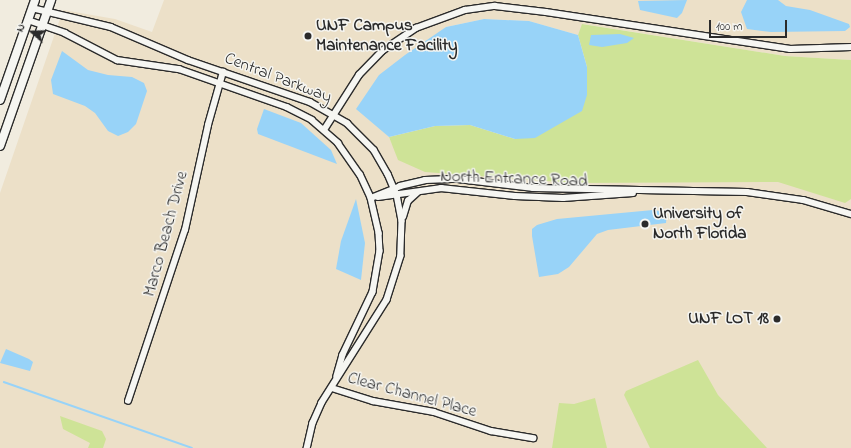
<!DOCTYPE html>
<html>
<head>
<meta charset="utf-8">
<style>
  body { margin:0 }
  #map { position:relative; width:851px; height:448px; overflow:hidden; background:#f1ecdf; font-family:"Indie Flower",sans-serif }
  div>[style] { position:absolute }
  .built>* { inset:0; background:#ece0c8 }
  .green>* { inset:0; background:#cee397 }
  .water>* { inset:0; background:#98d3f8 }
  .stream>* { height:1.5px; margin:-0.75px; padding:0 0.75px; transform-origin:0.75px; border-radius:0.75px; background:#98d3f8 }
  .roads { filter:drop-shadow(1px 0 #2b2b2b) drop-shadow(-1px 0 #2b2b2b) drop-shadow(0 1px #2b2b2b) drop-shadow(0 -1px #2b2b2b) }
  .minor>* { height:5.5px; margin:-2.75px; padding:0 2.75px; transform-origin:2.75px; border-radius:2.75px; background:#f6f6f2 }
  .highway>* { height:8px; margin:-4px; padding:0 4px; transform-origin:4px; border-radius:4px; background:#f6f6f2 }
  .dots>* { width:11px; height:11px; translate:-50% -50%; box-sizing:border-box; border:2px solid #f6f6f2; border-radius:50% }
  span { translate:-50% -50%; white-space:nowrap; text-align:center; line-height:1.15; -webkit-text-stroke:3px #f6f6f2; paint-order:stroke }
  .poi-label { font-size:17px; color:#2b2b2b; font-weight:700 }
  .left { translate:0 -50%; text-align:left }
  .right { translate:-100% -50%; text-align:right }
  .street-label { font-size:17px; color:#2b2b2b }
  .north { position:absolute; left:12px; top:12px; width:40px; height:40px; -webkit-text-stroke:3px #f6f6f2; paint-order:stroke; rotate:290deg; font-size:11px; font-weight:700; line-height:16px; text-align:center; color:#2b2b2b }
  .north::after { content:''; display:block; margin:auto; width:14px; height:18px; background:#2b2b2b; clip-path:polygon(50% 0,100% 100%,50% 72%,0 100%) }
  .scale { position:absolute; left:709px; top:20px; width:78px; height:18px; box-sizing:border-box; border:2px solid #2b2b2b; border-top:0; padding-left:5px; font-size:12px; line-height:14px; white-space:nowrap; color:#2b2b2b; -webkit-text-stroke:3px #f6f6f2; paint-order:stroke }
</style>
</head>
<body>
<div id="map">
  <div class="built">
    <div style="clip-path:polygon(164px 0,851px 0,851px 60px,785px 56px,583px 24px,578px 35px,529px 21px,484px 19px,446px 27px,367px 116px,389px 137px,392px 144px,851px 138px,851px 448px,0 448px,0 193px,63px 10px,115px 19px,152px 32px)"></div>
  </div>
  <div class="green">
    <div style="clip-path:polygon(582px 24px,785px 56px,851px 60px,851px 199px,845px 203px,778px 182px,574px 183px,425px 172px,398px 160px,389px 137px,435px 126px,470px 125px,515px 139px,581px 111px,587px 67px,578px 35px)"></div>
    <div style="clip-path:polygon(698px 360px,718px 395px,767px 448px,650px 448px,624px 395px,626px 391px)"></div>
    <div style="clip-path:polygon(595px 398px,607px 448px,552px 448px,559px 403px,574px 404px)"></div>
    <div style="clip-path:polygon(60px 416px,102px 431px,106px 439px,103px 448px,88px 448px,90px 443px,63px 429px)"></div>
  </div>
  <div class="water">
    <div style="clip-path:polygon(687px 0,682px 13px,677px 18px,640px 10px,638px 1px)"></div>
    <div style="clip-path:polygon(747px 0,778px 0,786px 6px,810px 10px,849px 24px,850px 27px,845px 31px,771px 32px,747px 29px,741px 12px)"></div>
    <div style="clip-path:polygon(484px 19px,529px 21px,578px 35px,587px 67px,587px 95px,582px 111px,535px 138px,515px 139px,470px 125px,435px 126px,389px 137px,356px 109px,379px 75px,405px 55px,446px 27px)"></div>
    <div style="clip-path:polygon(620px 34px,634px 38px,627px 43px,602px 47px,589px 45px,591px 35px)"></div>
    <div style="clip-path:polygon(62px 51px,88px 70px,108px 75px,132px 77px,144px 83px,147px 91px,136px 124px,128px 132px,118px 136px,108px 131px,95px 113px,85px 106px,53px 94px,51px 80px)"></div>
    <div style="clip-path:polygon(264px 109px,301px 123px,331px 150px,337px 164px,258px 134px,257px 129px)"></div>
    <div style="clip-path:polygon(356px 199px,365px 243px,361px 280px,336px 269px,341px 241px)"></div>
    <div style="clip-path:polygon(653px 210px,667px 212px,666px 223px,608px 230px,597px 234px,569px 267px,558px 274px,539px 277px,532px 236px,532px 229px,537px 225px,557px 219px)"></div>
    <div style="clip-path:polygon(6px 349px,29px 359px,33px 362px,30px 371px,0 363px)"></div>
  </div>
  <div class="stream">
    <div style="left:4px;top:382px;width:199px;rotate:19.3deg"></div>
  </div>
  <div class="roads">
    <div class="minor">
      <div style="left:32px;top:8px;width:81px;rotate:13.5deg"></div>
      <div style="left:111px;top:27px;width:84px;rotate:23.2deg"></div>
      <div style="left:188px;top:60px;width:129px;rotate:19deg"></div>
      <div style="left:310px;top:102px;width:43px;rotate:29.6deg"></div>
      <div style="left:347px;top:123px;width:38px;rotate:45deg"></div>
      <div style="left:374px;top:150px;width:28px;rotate:60deg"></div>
      <div style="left:388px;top:174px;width:23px;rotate:67deg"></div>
      <div style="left:397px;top:195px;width:26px;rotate:79deg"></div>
      <div style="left:402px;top:221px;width:35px;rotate:92deg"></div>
      <div style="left:401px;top:256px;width:46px;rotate:107.7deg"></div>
      <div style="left:387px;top:300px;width:122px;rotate:122.3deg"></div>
      <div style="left:322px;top:403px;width:22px;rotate:114deg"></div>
      <div style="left:313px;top:423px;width:26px;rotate:103deg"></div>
      <div style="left:28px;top:20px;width:39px;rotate:19deg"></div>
      <div style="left:65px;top:33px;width:59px;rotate:27.4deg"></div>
      <div style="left:117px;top:60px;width:63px;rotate:8.3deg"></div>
      <div style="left:179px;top:69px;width:114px;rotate:19.4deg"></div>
      <div style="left:287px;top:107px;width:28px;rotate:27deg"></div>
      <div style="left:312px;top:120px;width:35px;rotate:41deg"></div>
      <div style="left:338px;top:143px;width:38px;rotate:55deg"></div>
      <div style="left:360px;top:174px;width:26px;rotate:65deg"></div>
      <div style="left:371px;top:198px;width:36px;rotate:77deg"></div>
      <div style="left:379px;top:233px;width:18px;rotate:87deg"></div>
      <div style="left:380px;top:251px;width:42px;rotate:99.7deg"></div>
      <div style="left:373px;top:292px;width:70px;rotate:115.5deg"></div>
      <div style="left:343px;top:355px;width:22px;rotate:106deg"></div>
      <div style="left:324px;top:130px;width:65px;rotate:-57.5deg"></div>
      <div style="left:359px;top:75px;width:33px;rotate:-46deg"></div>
      <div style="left:382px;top:51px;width:41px;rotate:-34.1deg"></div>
      <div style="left:416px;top:28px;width:52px;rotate:-20.2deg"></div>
      <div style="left:465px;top:10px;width:30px;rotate:-8deg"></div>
      <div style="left:495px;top:6px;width:51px;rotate:6.7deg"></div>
      <div style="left:546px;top:12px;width:247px;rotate:8.6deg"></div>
      <div style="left:790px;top:49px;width:61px;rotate:-1.9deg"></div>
      <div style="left:378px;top:197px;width:64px;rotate:-8.1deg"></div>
      <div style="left:441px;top:188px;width:74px;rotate:6.2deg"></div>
      <div style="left:515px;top:196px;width:48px;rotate:2.4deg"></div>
      <div style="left:563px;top:198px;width:70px;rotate:-4.1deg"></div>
      <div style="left:371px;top:198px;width:31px;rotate:-22deg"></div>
      <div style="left:400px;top:186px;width:26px;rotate:-13deg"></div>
      <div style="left:425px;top:180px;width:33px;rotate:-2deg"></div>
      <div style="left:458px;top:179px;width:76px;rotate:6.8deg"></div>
      <div style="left:533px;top:188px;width:214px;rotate:1.1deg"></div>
      <div style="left:747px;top:192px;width:57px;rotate:8.1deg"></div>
      <div style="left:803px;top:200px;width:50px;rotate:16.3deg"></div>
      <div style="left:403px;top:217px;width:17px;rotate:-73deg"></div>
      <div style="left:408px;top:201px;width:12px;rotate:-42deg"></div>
      <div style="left:332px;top:388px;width:43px;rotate:17.6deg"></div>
      <div style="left:373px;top:401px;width:62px;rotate:10.2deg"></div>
      <div style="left:434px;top:412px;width:60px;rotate:18.4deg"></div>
      <div style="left:491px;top:431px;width:43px;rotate:9.5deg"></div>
      <div style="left:128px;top:401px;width:180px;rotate:-71.6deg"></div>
      <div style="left:185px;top:230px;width:107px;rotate:-77.6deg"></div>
      <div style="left:208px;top:125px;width:55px;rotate:-74.2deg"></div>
    </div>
    <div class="highway">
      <div style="left:0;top:100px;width:106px;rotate:-70.7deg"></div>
      <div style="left:0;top:146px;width:155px;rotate:-70.7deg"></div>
    </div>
  </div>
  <div class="dots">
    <div style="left:308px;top:36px;background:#2b2b2b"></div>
    <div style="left:645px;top:224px;background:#2b2b2b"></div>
    <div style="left:777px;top:319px;background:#2b2b2b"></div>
  </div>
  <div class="poi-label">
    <span class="left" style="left:316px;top:36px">UNF Campus<br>Maintenance Facility</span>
    <span class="left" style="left:653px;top:224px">University of<br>North Florida</span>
    <span class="right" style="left:769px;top:319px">UNF LOT 18</span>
  </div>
  <div class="street-label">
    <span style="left:278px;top:78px;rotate:21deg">Central Parkway</span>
    <span style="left:514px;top:179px;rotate:2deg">North Entrance Road</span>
    <span style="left:166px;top:234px;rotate:-75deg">Marco Beach Drive</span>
    <span style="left:412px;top:395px;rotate:15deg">Clear Channel Place</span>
  </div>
  <div class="north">N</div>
  <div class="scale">100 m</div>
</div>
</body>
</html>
